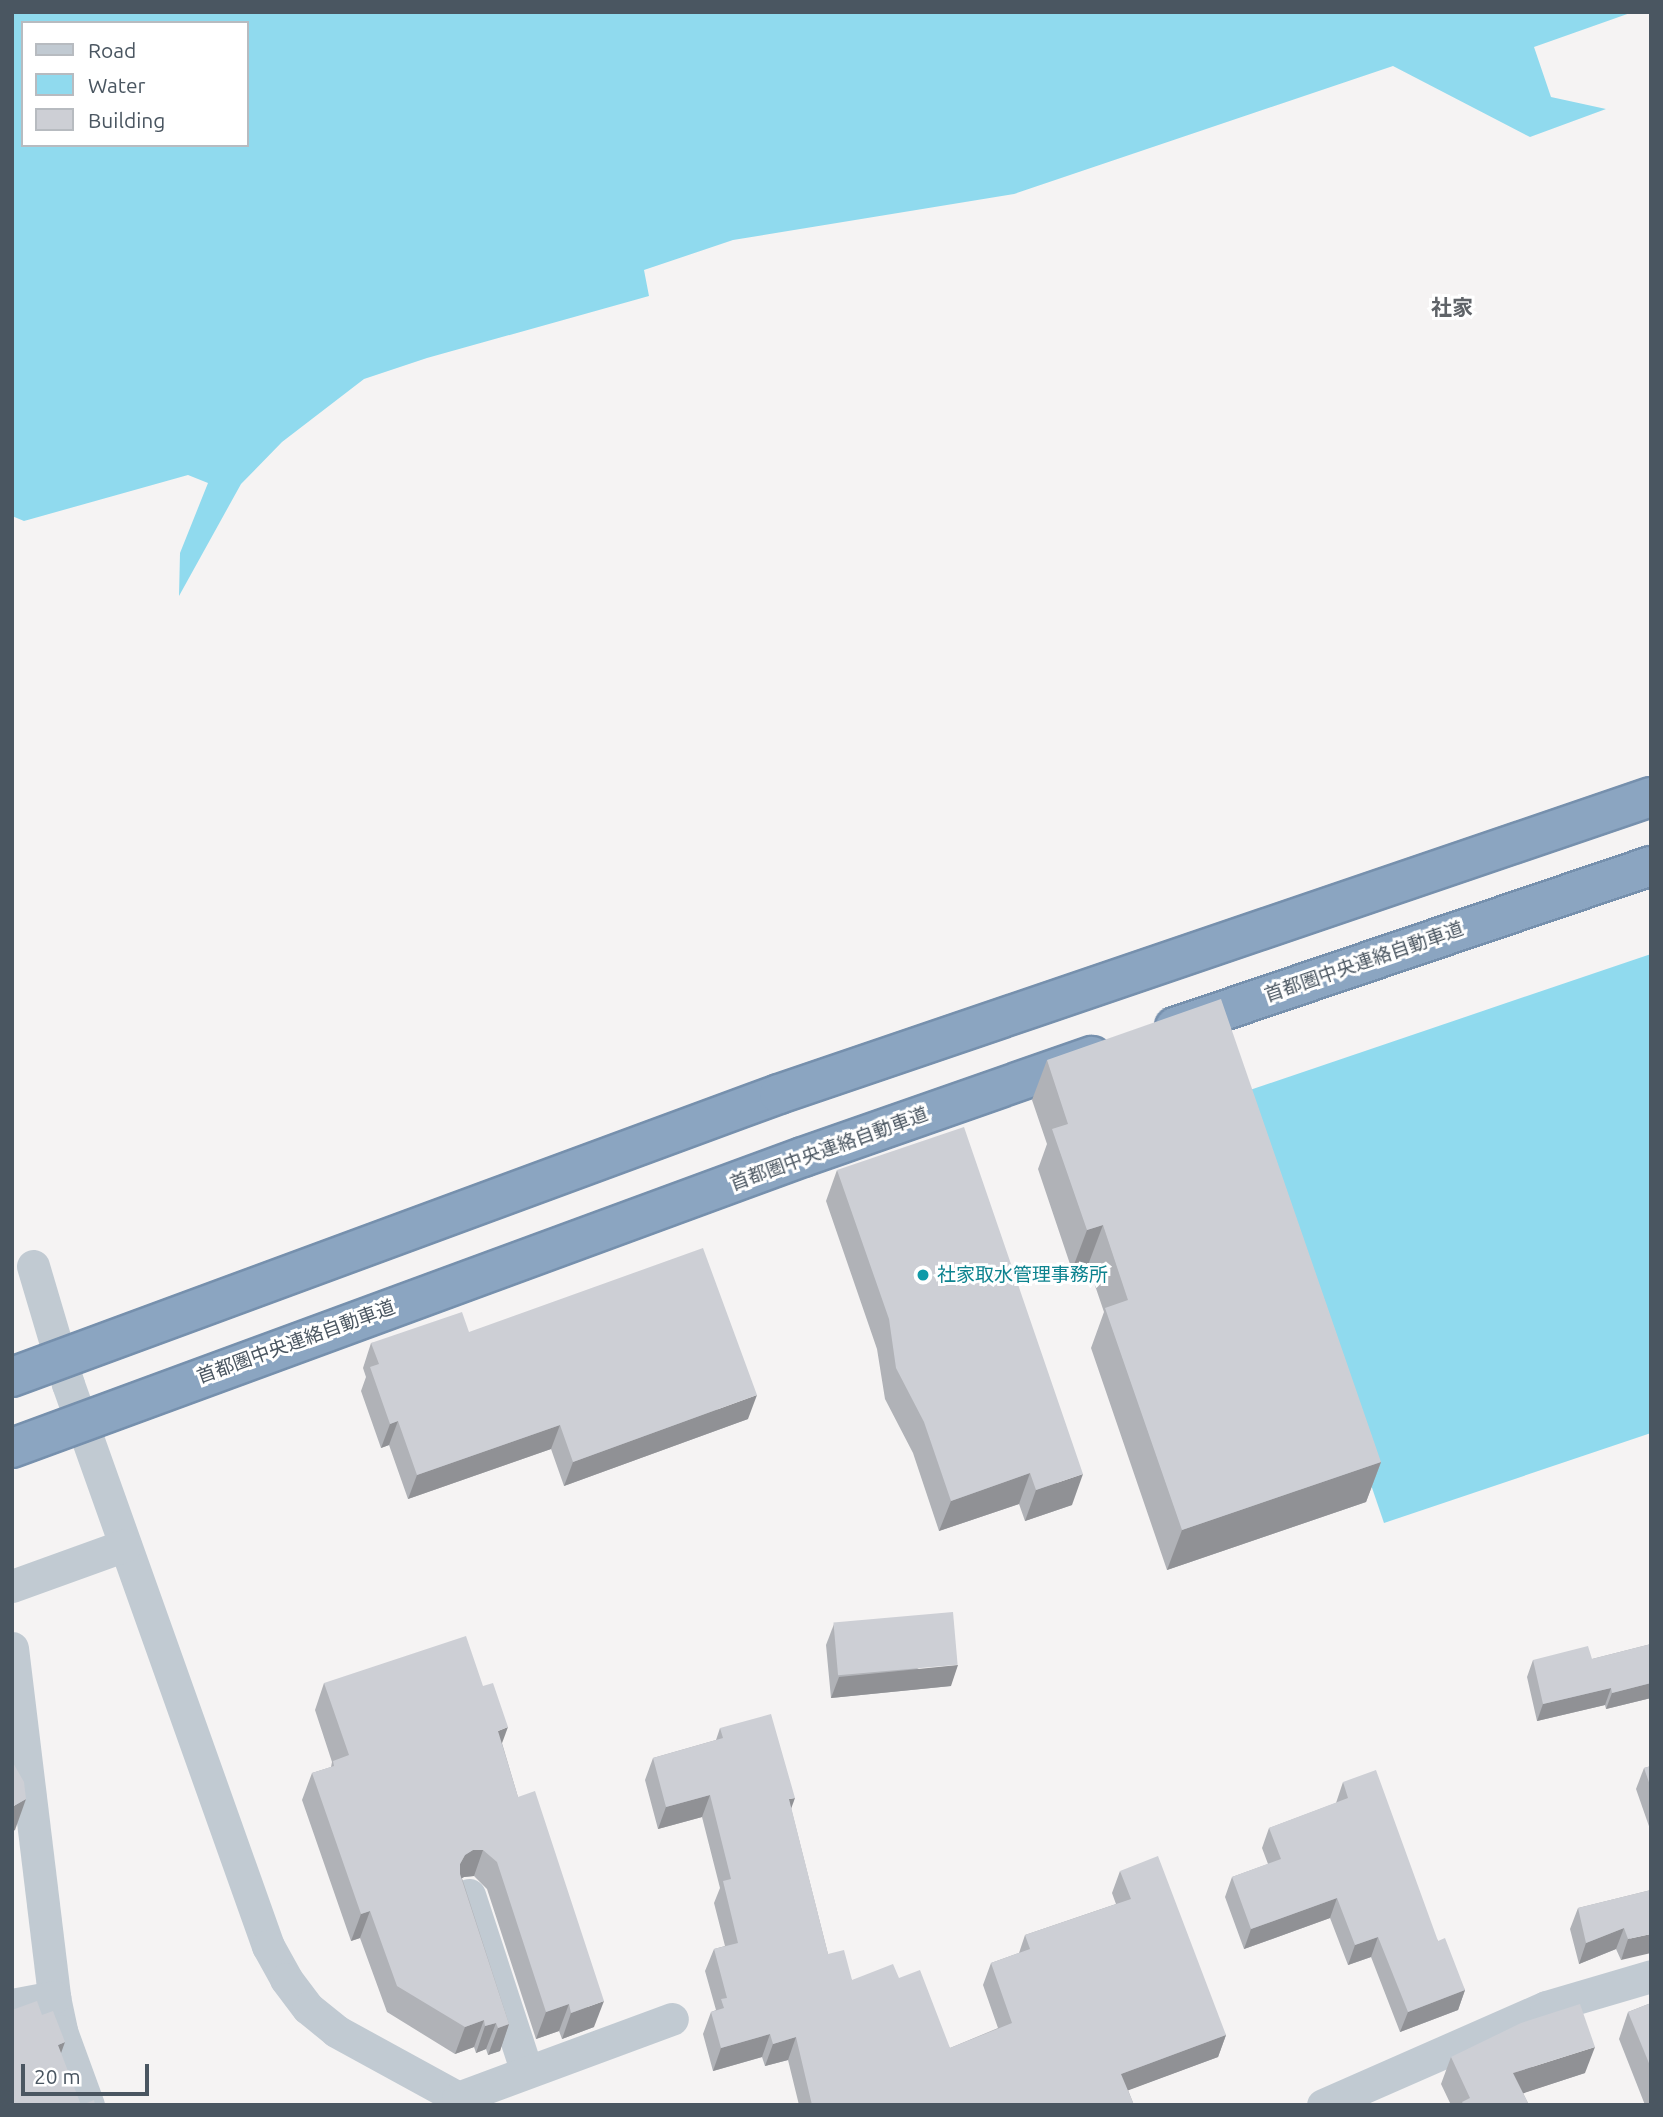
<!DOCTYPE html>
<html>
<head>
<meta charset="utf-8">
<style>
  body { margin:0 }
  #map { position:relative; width:1663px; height:2117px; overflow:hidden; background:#f5f3f3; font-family:Ubuntu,"Noto Sans JP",sans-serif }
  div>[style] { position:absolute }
  .water>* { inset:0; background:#90daee }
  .street>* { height:33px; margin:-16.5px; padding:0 16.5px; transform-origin:16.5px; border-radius:16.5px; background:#c1cad2 }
  .bridges { filter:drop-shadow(2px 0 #7690ad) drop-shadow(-2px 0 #7690ad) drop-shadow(0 2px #7690ad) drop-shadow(0 -2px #7690ad) }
  .highway-bridge>* { height:38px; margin:-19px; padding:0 19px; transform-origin:19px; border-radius:19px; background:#8ba5c1 }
  .wall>* { inset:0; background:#b0b2b7 }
  .shaded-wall>* { inset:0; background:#909195 }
  .building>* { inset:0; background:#cdcfd5; transform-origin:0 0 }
  .dots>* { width:19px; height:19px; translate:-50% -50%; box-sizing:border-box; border:4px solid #fff; border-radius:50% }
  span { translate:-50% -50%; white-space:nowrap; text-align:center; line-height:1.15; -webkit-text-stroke:6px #fff; paint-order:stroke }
  .street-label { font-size:19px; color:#4a5661 }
  .culture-label { font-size:19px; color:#0d838f }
  .left { translate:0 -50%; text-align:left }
  .neighbourhood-label { font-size:21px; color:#5f6368; font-weight:700 }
  .frame { position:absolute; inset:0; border:14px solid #4a5661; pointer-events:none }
  .legend { position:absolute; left:21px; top:21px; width:228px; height:126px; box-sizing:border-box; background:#fff; border:2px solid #b7bbc0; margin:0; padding:9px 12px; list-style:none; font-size:21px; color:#4a5661 }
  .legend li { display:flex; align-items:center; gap:14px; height:35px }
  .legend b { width:35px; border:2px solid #b7bbc0 }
  .scale { position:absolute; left:21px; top:2064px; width:128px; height:32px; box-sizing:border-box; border:4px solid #4a5661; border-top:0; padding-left:9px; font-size:21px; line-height:24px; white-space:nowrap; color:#4a5661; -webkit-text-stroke:5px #fff; paint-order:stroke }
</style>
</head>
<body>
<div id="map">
  <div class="water">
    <div style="clip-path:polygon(evenodd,12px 12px,1633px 12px,1534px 47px,1551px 97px,1606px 109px,1530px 137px,1393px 66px,1014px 194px,733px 240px,644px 270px,649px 296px,427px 358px,364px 379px,282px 442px,241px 484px,179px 596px,180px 553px,208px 483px,188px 475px,24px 521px,12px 516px,12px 12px,23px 23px,247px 23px,247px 145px,23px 145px,23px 23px)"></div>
    <div style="clip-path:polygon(1651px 954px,1651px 1433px,1384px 1523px,1238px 1094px)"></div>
  </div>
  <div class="street">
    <div style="left:33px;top:1266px;width:123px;rotate:73.5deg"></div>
    <div style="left:68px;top:1384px;width:597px;rotate:70.41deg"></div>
    <div style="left:268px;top:1946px;width:38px;rotate:61deg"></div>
    <div style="left:286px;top:1979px;width:36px;rotate:53deg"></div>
    <div style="left:308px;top:2008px;width:36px;rotate:39deg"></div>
    <div style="left:336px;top:2031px;width:154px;rotate:28.7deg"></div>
    <div style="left:12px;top:1586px;width:120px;rotate:-19.9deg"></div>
    <div style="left:12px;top:1648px;width:352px;rotate:83.1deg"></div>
    <div style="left:54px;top:1997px;width:35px;rotate:78deg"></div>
    <div style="left:61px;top:2031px;width:79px;rotate:70deg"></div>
    <div style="left:469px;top:1895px;width:186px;rotate:71.9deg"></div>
    <div style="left:12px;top:2005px;width:43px;rotate:-10.8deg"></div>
    <div style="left:458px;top:2098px;width:228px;rotate:-20.3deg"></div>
    <div style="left:1323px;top:2105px;width:244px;rotate:-23.7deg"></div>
    <div style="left:1546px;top:2007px;width:109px;rotate:-16.4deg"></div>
  </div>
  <div class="bridges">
    <div class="highway-bridge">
      <div style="left:1175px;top:1027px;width:502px;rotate:-18.69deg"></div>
      <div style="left:12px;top:1377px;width:818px;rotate:-20.25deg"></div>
      <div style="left:779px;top:1094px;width:921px;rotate:-18.81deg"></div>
      <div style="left:12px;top:1448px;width:843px;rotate:-20.2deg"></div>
      <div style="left:803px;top:1157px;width:306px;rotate:-19.3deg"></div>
    </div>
  </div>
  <div class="wall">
    <div style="clip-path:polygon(1047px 1060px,1381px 1462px,1366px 1502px,1167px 1570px,1091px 1348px,1104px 1312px,1088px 1265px,1072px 1270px,1038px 1169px,1047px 1144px,1032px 1100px)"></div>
    <div style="clip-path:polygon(837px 1170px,1072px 1505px,1025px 1521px,1019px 1504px,939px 1531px,913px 1453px,885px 1399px,877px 1349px,826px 1201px)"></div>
    <div style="clip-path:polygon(469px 1332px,748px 1419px,564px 1486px,551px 1449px,408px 1499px,389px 1445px,381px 1448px,361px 1391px,366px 1377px,363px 1368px,371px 1343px)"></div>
    <div style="clip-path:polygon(834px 1624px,951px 1686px,831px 1698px,826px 1645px)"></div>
    <div style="clip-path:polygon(1651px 1644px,1651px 1698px,1606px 1709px,1605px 1705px,1537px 1721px,1527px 1677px,1533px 1660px,1592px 1659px)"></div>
    <div style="clip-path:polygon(324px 1683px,502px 1743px,518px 1797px,594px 2027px,562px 2039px,559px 2031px,536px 2039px,487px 1889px,474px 1876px,464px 1877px,462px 1878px,509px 2024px,500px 2051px,488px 2055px,486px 2049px,476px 2053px,474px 2047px,455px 2054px,387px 2012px,360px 1938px,351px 1941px,302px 1800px,312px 1773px,331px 1767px,332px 1762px,315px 1710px)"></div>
    <div style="clip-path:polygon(720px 1728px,791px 1808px,828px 1954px,852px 1980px,899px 1978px,950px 2048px,998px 2028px,983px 1985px,991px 1963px,1019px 1953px,1025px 1935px,1116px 1904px,1112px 1893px,1120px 1871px,1226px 2035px,1218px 2057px,1128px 2090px,1134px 2105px,799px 2105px,788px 2060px,765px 2066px,762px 2057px,713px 2071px,703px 2034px,711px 2012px,716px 2010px,705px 1971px,714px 1949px,725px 1946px,714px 1903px,720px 1888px,702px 1817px,658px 1829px,645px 1780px,653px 1758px,716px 1740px)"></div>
    <div style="clip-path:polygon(1651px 1766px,1651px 1832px,1636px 1789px,1644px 1768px)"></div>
    <div style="clip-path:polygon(1343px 1782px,1438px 1941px,1465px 1990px,1458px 2010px,1400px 2032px,1371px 1957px,1348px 1965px,1330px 1918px,1244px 1949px,1225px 1897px,1232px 1877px,1268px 1864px,1262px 1848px,1269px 1828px,1336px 1803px)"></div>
    <div style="clip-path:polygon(1651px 1890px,1621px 1960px,1616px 1949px,1579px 1964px,1570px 1929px,1578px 1908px)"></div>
    <div style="clip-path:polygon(1651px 2003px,1651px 2105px,1645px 2105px,1619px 2039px,1628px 2012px)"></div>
    <div style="clip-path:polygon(1451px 2057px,1585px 2073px,1523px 2093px,1529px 2105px,1451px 2105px,1441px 2084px)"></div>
  </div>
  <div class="shaded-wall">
    <div style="clip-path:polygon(1103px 1225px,1088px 1265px,1072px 1270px,1087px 1230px)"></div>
    <div style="clip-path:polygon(757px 1395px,748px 1419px,564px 1486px,573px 1462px)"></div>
    <div style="clip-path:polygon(398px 1421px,389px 1445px,381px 1448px,390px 1424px)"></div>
    <div style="clip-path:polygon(560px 1425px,551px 1449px,408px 1499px,417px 1475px)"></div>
    <div style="clip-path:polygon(1381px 1462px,1366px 1502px,1167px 1570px,1182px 1530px)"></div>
    <div style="clip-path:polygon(1030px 1473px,1019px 1504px,939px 1531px,951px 1501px)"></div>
    <div style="clip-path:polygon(1083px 1474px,1072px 1505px,1025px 1521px,1036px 1490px)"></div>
    <div style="clip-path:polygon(958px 1665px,951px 1686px,831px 1698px,839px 1677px)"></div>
    <div style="clip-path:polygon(1651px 1683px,1651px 1698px,1606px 1709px,1612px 1693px)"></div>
    <div style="clip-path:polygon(1611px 1688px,1605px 1705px,1537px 1721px,1543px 1704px)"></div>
    <div style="clip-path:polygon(508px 1727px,498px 1754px,498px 1731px)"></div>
    <div style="clip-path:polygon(710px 1795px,702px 1817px,658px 1829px,666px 1807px)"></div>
    <div style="clip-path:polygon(795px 1798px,787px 1820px,789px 1799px)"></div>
    <div style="clip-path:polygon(26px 1799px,15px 1830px,12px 1832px,12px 1807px)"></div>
    <div style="clip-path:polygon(473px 1850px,483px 1850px,474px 1876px,464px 1877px,455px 1882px,460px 1864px,465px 1855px)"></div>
    <div style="clip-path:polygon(1337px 1898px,1330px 1918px,1244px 1949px,1251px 1929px)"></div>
    <div style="clip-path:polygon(370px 1911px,360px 1938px,351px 1941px,361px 1914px)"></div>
    <div style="clip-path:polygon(1624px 1928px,1616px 1949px,1579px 1964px,1586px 1943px)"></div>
    <div style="clip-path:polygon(1651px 1934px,1651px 1953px,1621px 1960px,1628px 1939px)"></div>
    <div style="clip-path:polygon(1378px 1937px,1371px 1957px,1348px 1965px,1355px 1945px)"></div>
    <div style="clip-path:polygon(1465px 1990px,1458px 2010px,1400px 2032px,1408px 2012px)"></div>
    <div style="clip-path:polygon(604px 2001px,594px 2027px,562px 2039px,571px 2013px)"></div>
    <div style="clip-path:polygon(569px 2004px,559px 2031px,536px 2039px,546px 2012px)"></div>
    <div style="clip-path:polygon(484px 2020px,474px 2047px,455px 2054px,465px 2027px)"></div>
    <div style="clip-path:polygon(496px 2023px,486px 2049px,476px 2053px,485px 2026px)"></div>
    <div style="clip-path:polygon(509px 2024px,500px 2051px,488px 2055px,498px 2028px)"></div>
    <div style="clip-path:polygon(770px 2034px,762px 2057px,713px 2071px,721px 2048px)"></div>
    <div style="clip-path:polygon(1226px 2035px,1218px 2057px,1113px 2096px,1121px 2074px)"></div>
    <div style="clip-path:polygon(796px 2037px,788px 2060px,765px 2066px,773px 2044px)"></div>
    <div style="clip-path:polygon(65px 2042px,55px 2070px,58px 2045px)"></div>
    <div style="clip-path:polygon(1595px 2047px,1585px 2073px,1503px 2100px,1513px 2073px)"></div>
  </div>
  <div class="building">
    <div style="clip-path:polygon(1221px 999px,1381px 1462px,1182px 1530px,1105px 1308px,1128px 1300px,1103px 1225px,1087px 1230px,1052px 1129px,1068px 1124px,1047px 1060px)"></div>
    <div style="clip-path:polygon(964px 1127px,1083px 1474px,1036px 1490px,1030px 1473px,951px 1501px,924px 1422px,896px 1368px,889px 1319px,837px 1170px)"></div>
    <div style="clip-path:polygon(703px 1248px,757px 1395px,573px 1462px,560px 1425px,417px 1475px,398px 1421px,390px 1424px,370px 1367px,379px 1364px,371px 1343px,462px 1312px,469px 1332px)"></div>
    <div style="left:953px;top:1612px;width:53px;height:120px;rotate:85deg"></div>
    <div style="clip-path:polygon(466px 1636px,483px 1686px,493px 1683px,508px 1727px,498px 1731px,518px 1797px,535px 1791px,604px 2001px,571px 2013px,569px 2004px,546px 2012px,497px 1862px,483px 1850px,473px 1850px,465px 1855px,460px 1864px,460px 1874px,509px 2024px,498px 2028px,496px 2023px,485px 2026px,484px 2020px,465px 2027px,397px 1986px,370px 1911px,361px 1914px,312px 1773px,334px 1766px,333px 1761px,349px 1755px,324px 1683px)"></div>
    <div style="clip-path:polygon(1651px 1644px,1651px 1683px,1612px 1693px,1611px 1688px,1543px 1704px,1533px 1660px,1588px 1646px,1592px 1659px)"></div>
    <div style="clip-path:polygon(771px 1714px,795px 1798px,789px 1799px,828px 1954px,844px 1950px,852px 1980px,893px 1964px,899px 1978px,920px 1970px,950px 2048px,1012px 2023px,991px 1963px,1030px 1949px,1025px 1935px,1131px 1899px,1120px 1871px,1158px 1856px,1226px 2035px,1121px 2074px,1134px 2105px,812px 2105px,796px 2037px,773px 2044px,770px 2034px,721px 2048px,711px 2012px,724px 2008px,721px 1999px,727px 1998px,714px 1949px,738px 1943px,723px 1881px,731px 1879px,710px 1795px,666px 1807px,653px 1758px,723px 1738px,720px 1728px)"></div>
    <div style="clip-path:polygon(12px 1761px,24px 1782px,26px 1799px,12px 1807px)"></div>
    <div style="clip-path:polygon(1651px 1766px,1651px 1788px,1644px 1768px)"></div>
    <div style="clip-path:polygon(1376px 1770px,1438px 1941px,1445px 1938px,1465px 1990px,1408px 2012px,1378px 1937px,1355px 1945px,1337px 1898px,1251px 1929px,1232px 1877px,1281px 1859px,1269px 1828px,1348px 1798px,1343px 1782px)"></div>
    <div style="clip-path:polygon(1651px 1890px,1651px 1934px,1628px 1939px,1624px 1928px,1586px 1943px,1578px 1908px)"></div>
    <div style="clip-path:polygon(37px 2001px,42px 2015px,53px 2011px,65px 2042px,58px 2045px,81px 2105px,12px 2105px,12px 2010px)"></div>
    <div style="clip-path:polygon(1651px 2003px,1651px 2068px,1628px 2012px)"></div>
    <div style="clip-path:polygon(1580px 2004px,1595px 2047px,1513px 2073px,1529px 2105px,1464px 2105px,1462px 2102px,1470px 2098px,1451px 2057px,1521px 2023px)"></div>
    <div style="clip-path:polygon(94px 2100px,95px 2105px,82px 2105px)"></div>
  </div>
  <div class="dots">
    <div style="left:923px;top:1275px;background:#0f9aa8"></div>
  </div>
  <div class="street-label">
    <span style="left:1364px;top:962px;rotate:-19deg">首都圏中央連絡自動車道</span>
    <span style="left:829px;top:1149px;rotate:-20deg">首都圏中央連絡自動車道</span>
    <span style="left:296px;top:1342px;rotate:-20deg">首都圏中央連絡自動車道</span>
  </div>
  <div class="culture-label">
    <span class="left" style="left:937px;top:1275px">社家取水管理事務所</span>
  </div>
  <div class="neighbourhood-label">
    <span style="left:1452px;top:307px">社家</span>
  </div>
  <div class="frame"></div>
  <ul class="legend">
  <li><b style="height:9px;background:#c1cad2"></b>Road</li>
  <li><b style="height:19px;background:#90daee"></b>Water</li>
  <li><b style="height:19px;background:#cdcfd5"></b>Building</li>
  </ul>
  <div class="scale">20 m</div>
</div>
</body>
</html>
